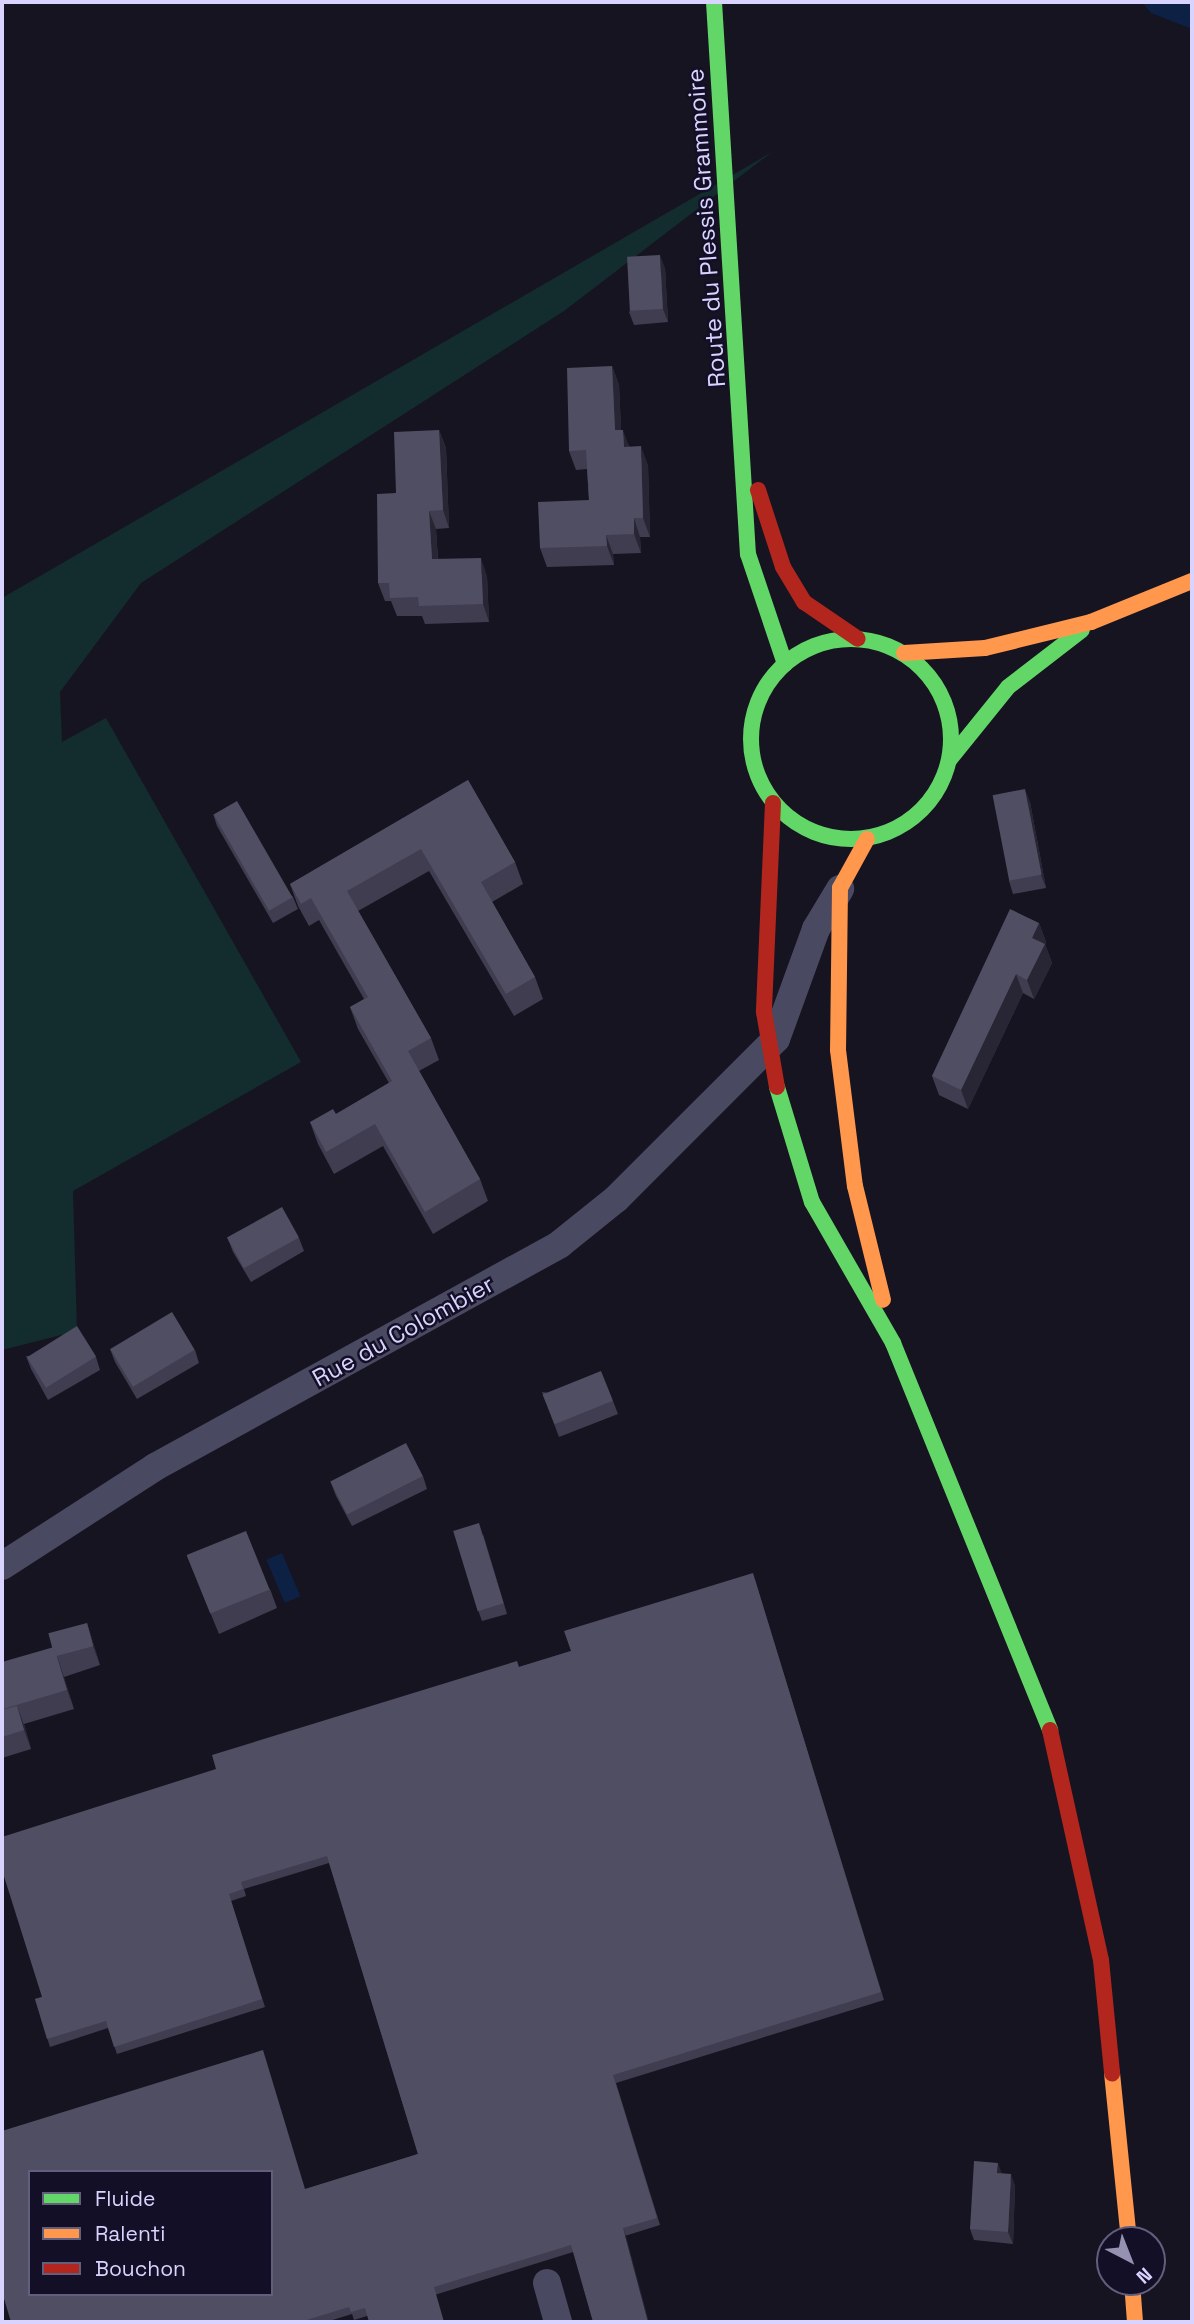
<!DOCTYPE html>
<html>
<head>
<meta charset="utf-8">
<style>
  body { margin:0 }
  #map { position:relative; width:1194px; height:2324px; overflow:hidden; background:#161421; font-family:"Space Grotesk",sans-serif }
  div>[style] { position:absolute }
  .green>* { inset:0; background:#132c2d }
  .water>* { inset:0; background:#0d2144; transform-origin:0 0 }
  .street>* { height:28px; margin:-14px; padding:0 14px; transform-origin:14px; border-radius:14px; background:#4a4962 }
  .fast>* { height:16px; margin:-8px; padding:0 8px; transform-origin:8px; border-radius:8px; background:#63d668 }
  .fast>.ring { margin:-8px; padding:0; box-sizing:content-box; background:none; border:16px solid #63d668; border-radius:50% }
  .slow>* { height:16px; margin:-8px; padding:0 8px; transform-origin:8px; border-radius:8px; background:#ff974d }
  .jam>* { height:16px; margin:-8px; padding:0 8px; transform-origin:8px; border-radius:8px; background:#b3261e }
  .wall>* { inset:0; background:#403d50 }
  .shaded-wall>* { inset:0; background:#282635 }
  .building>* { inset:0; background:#504e63; transform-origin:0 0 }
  span { translate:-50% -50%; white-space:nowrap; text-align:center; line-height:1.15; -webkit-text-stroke:5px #130f26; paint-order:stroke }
  .street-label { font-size:24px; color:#d9d4ff }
  .frame { position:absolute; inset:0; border:4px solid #d9d4ff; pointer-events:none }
  .legend { position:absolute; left:28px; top:2170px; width:245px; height:126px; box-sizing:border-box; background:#130f26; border:2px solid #625e7d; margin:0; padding:9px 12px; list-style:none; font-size:21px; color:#d9d4ff }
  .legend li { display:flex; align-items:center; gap:14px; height:35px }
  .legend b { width:35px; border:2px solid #625e7d }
  .north { position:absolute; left:1096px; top:2226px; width:70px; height:70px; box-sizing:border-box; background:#130f26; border:2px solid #625e7d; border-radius:50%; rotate:138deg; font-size:19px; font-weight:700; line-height:28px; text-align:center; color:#d9d4ff }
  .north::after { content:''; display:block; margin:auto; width:24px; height:32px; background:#9591b1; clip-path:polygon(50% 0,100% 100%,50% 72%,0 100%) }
</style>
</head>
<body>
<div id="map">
  <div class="green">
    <div style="clip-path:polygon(772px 152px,564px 311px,141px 583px,60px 692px,62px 742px,106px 718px,301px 1062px,73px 1191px,77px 1331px,2px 1350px,2px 598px)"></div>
  </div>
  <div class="water">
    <div style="clip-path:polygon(1142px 2px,1192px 2px,1192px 29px,1151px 13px)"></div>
    <div style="left:282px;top:1553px;width:47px;height:17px;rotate:67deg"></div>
  </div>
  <div class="street">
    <div style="left:2px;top:1566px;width:182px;rotate:-32.9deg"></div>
    <div style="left:155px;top:1467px;width:462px;rotate:-28.8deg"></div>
    <div style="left:560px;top:1244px;width:72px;rotate:-38.8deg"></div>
    <div style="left:616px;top:1199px;width:226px;rotate:-45deg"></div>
    <div style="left:776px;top:1039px;width:117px;rotate:-70deg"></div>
    <div style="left:816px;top:929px;width:47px;rotate:-59deg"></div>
    <div style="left:547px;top:2283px;width:41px;rotate:74.2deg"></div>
  </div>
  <div class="fast">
    <div style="left:714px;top:2px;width:553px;rotate:86.48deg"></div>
    <div style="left:748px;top:554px;width:116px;rotate:71.4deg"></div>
    <div class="ring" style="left:751px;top:639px;width:184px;height:184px"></div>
    <div style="left:950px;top:759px;width:92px;rotate:-51.1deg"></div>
    <div style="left:1008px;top:687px;width:93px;rotate:-37.6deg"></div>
    <div style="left:777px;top:1087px;width:120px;rotate:73.1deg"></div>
    <div style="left:812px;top:1202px;width:163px;rotate:60.1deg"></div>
    <div style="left:893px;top:1343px;width:418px;rotate:67.9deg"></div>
  </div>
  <div class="slow">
    <div style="left:904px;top:653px;width:81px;rotate:-3.5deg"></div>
    <div style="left:985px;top:648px;width:109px;rotate:-13.8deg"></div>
    <div style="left:1091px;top:622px;width:109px;rotate:-22.1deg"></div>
    <div style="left:867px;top:839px;width:56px;rotate:118.9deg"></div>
    <div style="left:840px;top:888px;width:162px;rotate:90.7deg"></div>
    <div style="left:838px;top:1050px;width:137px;rotate:82.9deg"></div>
    <div style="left:855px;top:1186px;width:117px;rotate:76.2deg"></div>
    <div style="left:1112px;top:2073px;width:168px;rotate:84.2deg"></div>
    <div style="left:1132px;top:2282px;width:40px;rotate:85.7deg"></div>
  </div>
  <div class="jam">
    <div style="left:758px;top:490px;width:81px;rotate:72deg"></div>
    <div style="left:783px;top:567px;width:41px;rotate:59deg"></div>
    <div style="left:804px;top:602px;width:65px;rotate:34.4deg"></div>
    <div style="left:773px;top:803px;width:209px;rotate:92.5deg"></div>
    <div style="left:764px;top:1012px;width:76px;rotate:80.2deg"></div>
    <div style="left:1050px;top:1730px;width:236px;rotate:77.5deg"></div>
    <div style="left:1101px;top:1960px;width:114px;rotate:84.4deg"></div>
  </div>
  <div class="wall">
    <div style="clip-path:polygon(665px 268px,668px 322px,634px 325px,629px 312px)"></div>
    <div style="clip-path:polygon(612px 366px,619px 385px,621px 430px,629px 446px,648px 465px,650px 537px,640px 537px,641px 553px,613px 554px,614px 565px,547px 567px,540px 548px,589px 500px,587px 469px,576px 470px,569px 451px)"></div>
    <div style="clip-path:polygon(439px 430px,446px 448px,449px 528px,436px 529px,438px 559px,487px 576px,489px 622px,425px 624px,422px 616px,397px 616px,391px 601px,385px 601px,378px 583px,396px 493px)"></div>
    <div style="clip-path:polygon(468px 780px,515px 862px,523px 884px,492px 902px,535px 977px,543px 999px,514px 1016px,429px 871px,358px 911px,431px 1038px,439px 1060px,419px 1071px,480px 1179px,488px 1201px,433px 1234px,383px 1146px,334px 1174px,318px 1144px,310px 1122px,336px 1114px,389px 1083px,358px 1029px,350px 1007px,364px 999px,319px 920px,309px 926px,298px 906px,290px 884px)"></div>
    <div style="clip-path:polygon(1030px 802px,1046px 888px,1013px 894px,1009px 881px)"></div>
    <div style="clip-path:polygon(213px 814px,293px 897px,298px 909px,273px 923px,217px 826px)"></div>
    <div style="clip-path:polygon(1039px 923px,1046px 942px,1045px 944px,1052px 963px,1034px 999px,1023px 993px,968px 1109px,939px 1095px,932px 1076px)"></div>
    <div style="clip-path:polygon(299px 1238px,304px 1251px,251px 1282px,233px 1252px,228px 1239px)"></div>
    <div style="clip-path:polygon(110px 1349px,195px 1350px,199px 1363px,137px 1399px,115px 1362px)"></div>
    <div style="clip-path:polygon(26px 1356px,96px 1357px,100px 1370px,48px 1400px,31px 1369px)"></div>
    <div style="clip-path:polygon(542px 1392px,613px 1401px,618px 1414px,559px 1437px)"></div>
    <div style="clip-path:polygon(423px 1476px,427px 1489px,352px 1526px,336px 1496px,331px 1483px)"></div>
    <div style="clip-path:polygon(483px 1534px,507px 1614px,482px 1621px,478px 1610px)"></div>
    <div style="clip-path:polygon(187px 1556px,270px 1589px,277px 1608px,219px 1634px)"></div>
    <div style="clip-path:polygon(755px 1580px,884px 2000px,616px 2083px,660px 2225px,354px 2320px,352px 2314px,326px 2322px,11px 2322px,306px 2189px,418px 2154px,329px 1863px,244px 1889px,246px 1896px,231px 1901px,265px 2007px,117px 2054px,108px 2028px,50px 2047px,35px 1999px,42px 1997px,216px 1769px,519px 1667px,571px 1651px)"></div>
    <div style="clip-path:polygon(87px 1623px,100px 1665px,64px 1677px,62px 1671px,74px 1709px,24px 1724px,31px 1749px,2px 1758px,2px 1710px,54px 1647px)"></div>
    <div style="clip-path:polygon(1002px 2173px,1015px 2185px,1013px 2244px,974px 2240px,970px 2229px)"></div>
  </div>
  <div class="shaded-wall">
    <div style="clip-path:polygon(660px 255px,665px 268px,668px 322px,663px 309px)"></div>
    <div style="clip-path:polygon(612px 366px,619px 385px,622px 449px,615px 430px)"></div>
    <div style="clip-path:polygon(439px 430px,446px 448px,449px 528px,443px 510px)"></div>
    <div style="clip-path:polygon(623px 430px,630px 449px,624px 447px)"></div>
    <div style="clip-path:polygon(641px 446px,648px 465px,650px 537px,643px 518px)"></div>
    <div style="clip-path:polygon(429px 511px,436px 529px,439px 578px,432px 559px)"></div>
    <div style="clip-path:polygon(634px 518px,640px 537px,641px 553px,634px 534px)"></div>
    <div style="clip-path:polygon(606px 535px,613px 554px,614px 565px,607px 546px)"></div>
    <div style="clip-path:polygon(481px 558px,487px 576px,489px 622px,483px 604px)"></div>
    <div style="clip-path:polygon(1025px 789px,1030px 802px,1046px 888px,1041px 875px)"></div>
    <div style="clip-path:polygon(1039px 923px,1046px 942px,1044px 947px,1045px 944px,1052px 963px,1034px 999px,1027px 980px,1032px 938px)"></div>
    <div style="clip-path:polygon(1016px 974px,1023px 993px,968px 1109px,961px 1090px)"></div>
    <div style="clip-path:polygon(87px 1623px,93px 1642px,100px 1665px,93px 1646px)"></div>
    <div style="clip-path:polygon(54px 1647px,62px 1671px,74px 1709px,67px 1690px)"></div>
    <div style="clip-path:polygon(17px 1706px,24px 1725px,31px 1749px,24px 1730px)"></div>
    <div style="clip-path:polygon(998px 2163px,1002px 2174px,997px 2173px)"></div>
    <div style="clip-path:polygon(1011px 2174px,1015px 2185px,1013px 2244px,1008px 2232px)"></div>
    <div style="clip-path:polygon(623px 2228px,626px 2236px,649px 2322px,648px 2322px)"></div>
  </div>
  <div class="building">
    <div style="left:660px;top:255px;width:54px;height:33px;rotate:87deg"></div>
    <div style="clip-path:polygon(612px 366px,615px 430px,623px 430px,624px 447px,641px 446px,643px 518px,634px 518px,634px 534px,606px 535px,607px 546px,540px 548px,538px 502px,589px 500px,586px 450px,569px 451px,567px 368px)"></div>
    <div style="clip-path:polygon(439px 430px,443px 510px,429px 511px,432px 559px,481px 558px,483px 604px,419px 606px,418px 597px,390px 598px,389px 583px,378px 583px,377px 494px,396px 493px,394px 432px)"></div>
    <div style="clip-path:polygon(468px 780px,515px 862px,481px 882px,535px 977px,506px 994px,421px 849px,347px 891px,431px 1038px,408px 1051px,480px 1179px,425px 1212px,375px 1124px,326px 1152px,310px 1122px,333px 1109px,336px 1114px,392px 1081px,350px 1007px,368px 997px,311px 898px,301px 904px,290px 884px)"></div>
    <div style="left:1025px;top:789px;width:87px;height:33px;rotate:79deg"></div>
    <div style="left:237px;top:801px;width:111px;height:27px;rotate:60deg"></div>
    <div style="clip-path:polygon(1010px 909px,1039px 923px,1032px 938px,1045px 944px,1027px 980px,1016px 974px,961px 1090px,932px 1076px)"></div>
    <div style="left:282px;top:1207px;width:35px;height:63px;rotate:61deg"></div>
    <div style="left:172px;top:1312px;width:44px;height:72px;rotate:59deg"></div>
    <div style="left:77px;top:1326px;width:36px;height:59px;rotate:58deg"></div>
    <div style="left:601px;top:1371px;width:32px;height:63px;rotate:68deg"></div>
    <div style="left:406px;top:1443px;width:37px;height:85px;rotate:63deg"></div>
    <div style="left:479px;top:1523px;width:84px;height:27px;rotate:73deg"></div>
    <div style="left:246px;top:1531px;width:63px;height:64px;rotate:68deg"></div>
    <div style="clip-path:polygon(evenodd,753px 1573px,881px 1992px,613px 2075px,657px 2218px,623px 2228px,648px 2322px,593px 2322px,571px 2245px,434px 2287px,444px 2322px,369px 2322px,365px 2308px,351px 2312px,349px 2307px,300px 2322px,11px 2322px,2px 2292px,2px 2131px,263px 2050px,305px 2189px,418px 2154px,327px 1856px,241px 1882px,243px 1889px,229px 1894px,262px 1999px,114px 2047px,106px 2021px,47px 2039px,35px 1999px,42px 1997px,2px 1870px,2px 1837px,216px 1769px,212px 1755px,517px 1661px,519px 1667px,571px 1651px,564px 1631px,753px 1573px,30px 2172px,271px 2172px,271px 2294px,30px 2294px,30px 2172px)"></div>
    <div style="left:87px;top:1623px;width:24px;height:40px;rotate:75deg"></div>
    <div style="clip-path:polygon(54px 1647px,67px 1690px,3px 1709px,2px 1704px,2px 1662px)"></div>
    <div style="clip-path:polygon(17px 1706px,24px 1730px,2px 1737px,2px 1710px)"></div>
    <div style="clip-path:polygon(974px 2161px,998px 2163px,997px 2173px,1011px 2174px,1008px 2232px,970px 2229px)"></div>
  </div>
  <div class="street-label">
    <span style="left:706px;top:228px;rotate:-94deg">Route du Plessis Grammoire</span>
    <span style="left:403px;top:1331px;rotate:-29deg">Rue du Colombier</span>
  </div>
  <div class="frame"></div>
  <ul class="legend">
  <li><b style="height:9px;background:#63d668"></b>Fluide</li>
  <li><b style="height:9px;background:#ff974d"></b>Ralenti</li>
  <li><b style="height:9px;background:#b3261e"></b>Bouchon</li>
  </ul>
  <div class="north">N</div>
</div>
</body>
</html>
